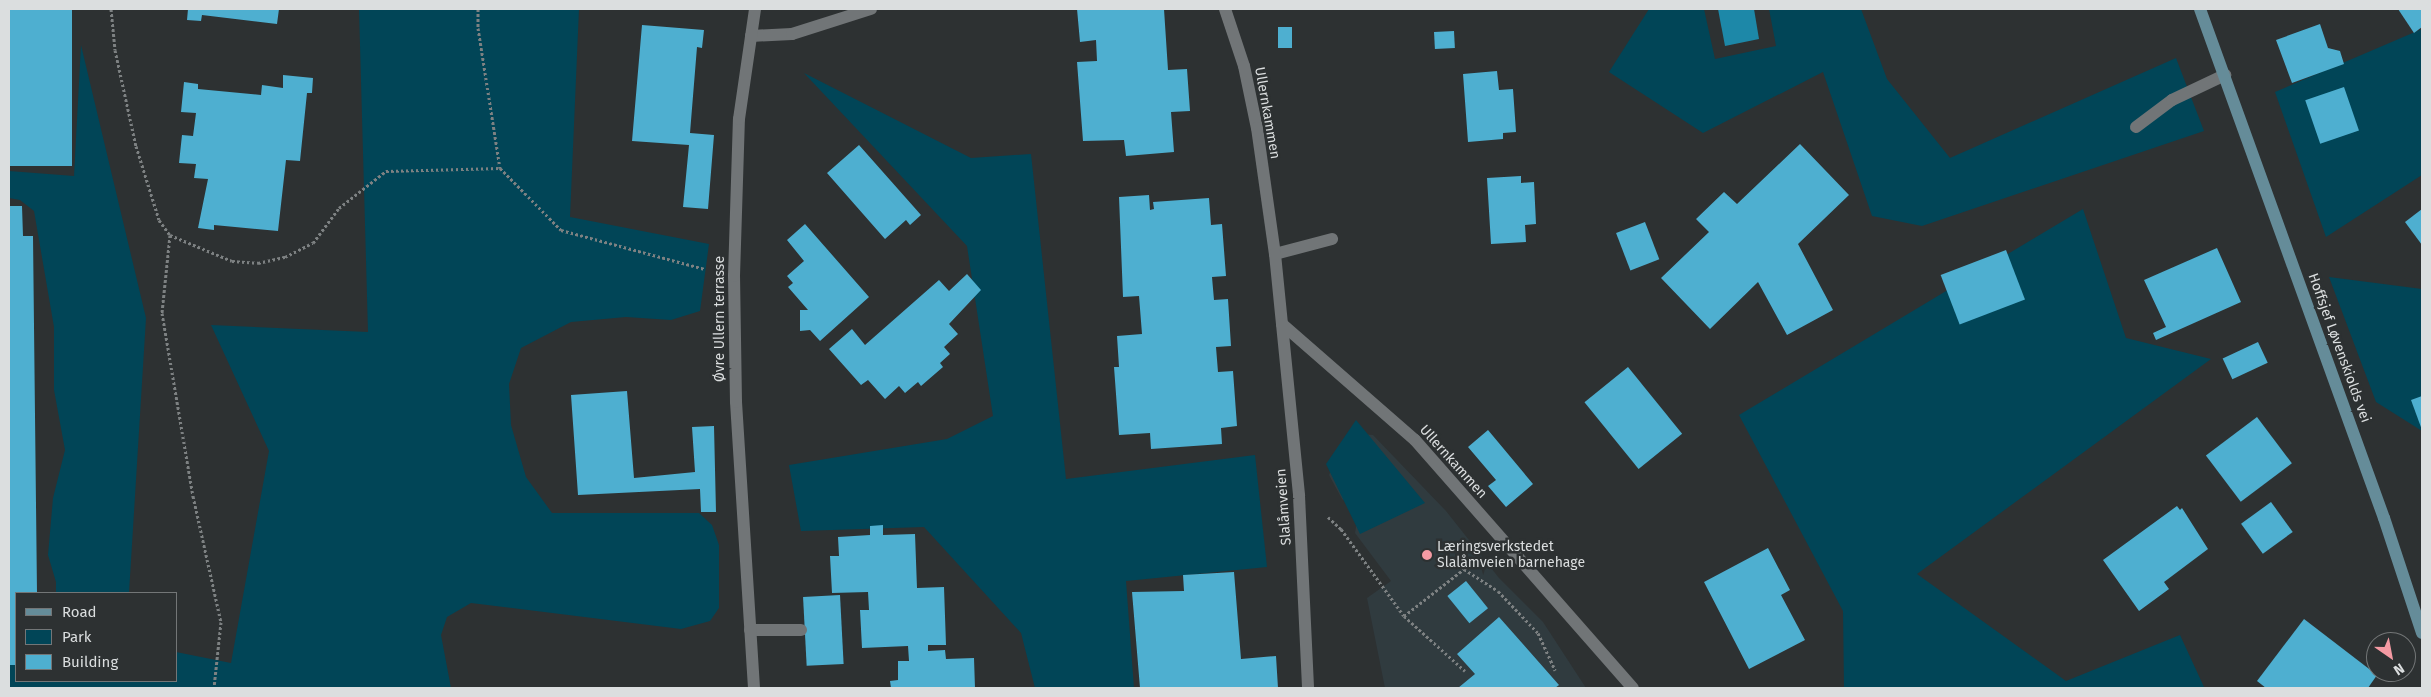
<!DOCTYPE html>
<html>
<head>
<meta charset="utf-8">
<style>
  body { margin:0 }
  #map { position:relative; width:2431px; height:697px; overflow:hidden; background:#2d3132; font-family:"Fira Sans",sans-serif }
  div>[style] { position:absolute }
  .built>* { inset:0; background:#303b3f }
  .green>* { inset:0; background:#014557 }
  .water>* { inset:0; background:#1d88a8 }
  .building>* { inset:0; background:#4eafd0; transform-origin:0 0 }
  .path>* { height:3px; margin-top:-1.5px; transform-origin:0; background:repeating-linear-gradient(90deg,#7d8182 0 2.5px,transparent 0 5px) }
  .lane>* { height:12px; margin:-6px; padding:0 6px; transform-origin:6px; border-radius:6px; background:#717577 }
  .street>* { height:12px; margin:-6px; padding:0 6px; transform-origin:6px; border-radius:6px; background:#717577 }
  .secondary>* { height:12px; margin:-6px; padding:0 6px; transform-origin:6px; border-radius:6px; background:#658c99 }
  .dots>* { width:14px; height:14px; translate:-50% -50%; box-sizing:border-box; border:2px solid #2d3132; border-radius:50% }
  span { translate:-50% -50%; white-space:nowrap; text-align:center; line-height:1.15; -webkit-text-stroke:5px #2d3132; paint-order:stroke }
  .street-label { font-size:14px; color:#dbdedf }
  .poi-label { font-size:14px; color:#dbdedf }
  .left { translate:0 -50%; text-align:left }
  .frame { position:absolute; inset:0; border:10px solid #dbdedf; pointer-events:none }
  .legend { position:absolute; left:15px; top:592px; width:162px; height:90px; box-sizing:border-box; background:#2d3132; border:1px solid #737677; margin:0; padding:6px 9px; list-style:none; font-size:15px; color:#dbdedf }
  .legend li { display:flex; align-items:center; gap:10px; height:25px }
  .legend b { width:25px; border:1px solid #737677 }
  .north { position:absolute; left:2366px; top:632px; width:50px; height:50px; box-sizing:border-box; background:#2d3132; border:1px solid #737677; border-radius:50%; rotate:147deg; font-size:14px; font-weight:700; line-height:20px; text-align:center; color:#dbdedf }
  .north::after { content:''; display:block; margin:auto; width:18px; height:22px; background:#f49aa3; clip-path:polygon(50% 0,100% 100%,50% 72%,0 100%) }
</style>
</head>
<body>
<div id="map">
  <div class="built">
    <div style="clip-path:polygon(1362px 434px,1373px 435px,1446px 511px,1499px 578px,1543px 622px,1586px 688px,1385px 688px,1367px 598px,1391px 581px,1355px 533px,1358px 516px,1355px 508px,1342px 499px,1329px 475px,1340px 451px)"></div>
  </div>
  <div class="green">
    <div style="clip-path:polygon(359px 9px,579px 9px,570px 217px,709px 244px,700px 311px,671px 320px,626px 317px,571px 322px,521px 348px,509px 384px,511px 425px,526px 477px,552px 513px,699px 513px,712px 525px,719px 545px,719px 608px,710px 621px,681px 629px,471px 603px,447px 617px,441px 635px,451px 688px,9px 688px,9px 652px,16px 646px,16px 681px,176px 681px,176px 652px,231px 663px,269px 451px,211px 325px,368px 332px)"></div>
    <div style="clip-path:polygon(1649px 9px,1704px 9px,1715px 59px,1776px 46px,1769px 9px,1861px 9px,1887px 79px,1950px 158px,2176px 58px,2204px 131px,1922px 226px,1872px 216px,1823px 72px,1703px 133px,1609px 72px)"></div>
    <div style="clip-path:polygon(2422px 29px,2422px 175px,2326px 237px,2275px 92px)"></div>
    <div style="clip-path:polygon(81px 45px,146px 318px,129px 593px,56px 593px,56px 582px,48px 555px,53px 498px,65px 450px,54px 390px,54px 327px,34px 211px,20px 200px,9px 198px,9px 171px,74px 176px)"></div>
    <div style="clip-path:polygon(804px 73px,971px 158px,1031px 154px,1066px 479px,1255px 455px,1267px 567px,1126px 581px,1134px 688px,1035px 688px,1021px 633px,924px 527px,801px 531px,789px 465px,947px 439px,993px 416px,967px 246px)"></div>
    <div style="clip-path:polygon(2083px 209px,2126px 338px,2211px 359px,1917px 574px,2066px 681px,2180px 635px,2204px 687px,1844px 688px,1843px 611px,1739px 415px)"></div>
    <div style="clip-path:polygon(2329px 277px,2422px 289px,2422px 431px,2376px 402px)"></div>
    <div style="clip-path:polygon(1356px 420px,1425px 503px,1360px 534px,1326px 464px)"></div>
  </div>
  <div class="water">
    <div style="clip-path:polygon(1718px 9px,1754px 9px,1759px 39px,1725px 46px)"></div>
  </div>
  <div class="building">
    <div style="left:9px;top:9px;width:63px;height:157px"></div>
    <div style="clip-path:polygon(188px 9px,279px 9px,277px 24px,202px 15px,201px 21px,187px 20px)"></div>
    <div style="clip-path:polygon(1077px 9px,1164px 9px,1168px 70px,1187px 69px,1190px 111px,1171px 112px,1174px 152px,1126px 156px,1124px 140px,1083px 141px,1077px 62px,1097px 61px,1096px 40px,1080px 42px)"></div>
    <div style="clip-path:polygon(2398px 9px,2422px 9px,2422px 27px,2414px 33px)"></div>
    <div style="clip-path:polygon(2320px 24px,2328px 48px,2340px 51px,2344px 64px,2292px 83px,2276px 40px)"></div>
    <div style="clip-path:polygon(642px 25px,704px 30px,702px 48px,697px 47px,690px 133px,714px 135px,708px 209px,683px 207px,689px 145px,632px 141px)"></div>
    <div style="left:1278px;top:27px;width:14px;height:21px"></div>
    <div style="left:1454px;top:31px;width:17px;height:20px;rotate:87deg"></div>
    <div style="clip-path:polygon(1497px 71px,1499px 90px,1513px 89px,1516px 132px,1503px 133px,1503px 139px,1468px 142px,1463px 74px)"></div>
    <div style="clip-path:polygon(283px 75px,313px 78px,312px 93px,307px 93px,300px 161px,286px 160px,278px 231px,214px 225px,214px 230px,198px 228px,208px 179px,194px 178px,196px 164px,179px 163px,182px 135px,193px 136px,196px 113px,181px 112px,184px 82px,198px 84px,198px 89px,261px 95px,262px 85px,283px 88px)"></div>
    <div style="left:2344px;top:87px;width:46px;height:41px;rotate:71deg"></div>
    <div style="clip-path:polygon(1800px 144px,1849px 195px,1798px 244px,1833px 310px,1787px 335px,1758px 282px,1710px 329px,1661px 278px,1709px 232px,1696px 219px,1724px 192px,1737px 204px)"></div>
    <div style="clip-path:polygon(859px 145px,921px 215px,910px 225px,906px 220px,885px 239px,827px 173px)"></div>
    <div style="clip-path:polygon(1521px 176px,1521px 183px,1534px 182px,1536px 224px,1525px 225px,1526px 242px,1491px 244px,1487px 178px)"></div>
    <div style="clip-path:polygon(1149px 195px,1150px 210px,1154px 209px,1153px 202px,1209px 198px,1211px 225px,1222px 224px,1226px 276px,1212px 277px,1214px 300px,1228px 299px,1231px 346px,1216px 347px,1218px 372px,1233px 371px,1237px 426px,1221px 428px,1222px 444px,1151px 449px,1150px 433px,1119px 435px,1114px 367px,1119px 367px,1117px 336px,1142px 334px,1139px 296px,1123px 297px,1119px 197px)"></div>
    <div style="clip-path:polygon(9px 206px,22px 206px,23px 236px,33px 236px,37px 593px,16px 593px,16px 665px,9px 665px)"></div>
    <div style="clip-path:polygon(2422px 209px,2422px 245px,2405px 222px)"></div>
    <div style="left:1645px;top:222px;width:40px;height:31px;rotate:69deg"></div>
    <div style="clip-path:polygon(805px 224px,869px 297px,820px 341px,810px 330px,800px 331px,800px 310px,808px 310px,788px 287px,793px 283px,787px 276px,804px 261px,787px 240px)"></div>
    <div style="clip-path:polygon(2217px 248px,2241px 302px,2156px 340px,2153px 333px,2166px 327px,2144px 280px)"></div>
    <div style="left:2006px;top:250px;width:53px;height:70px;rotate:69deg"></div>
    <div style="clip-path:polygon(967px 274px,981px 290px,949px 324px,958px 334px,944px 347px,950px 354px,940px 363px,943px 367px,921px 386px,918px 382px,905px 393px,899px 386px,885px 399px,868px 380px,861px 385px,829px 349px,852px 329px,865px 345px,939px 280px,949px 291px)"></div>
    <div style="left:2258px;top:342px;width:23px;height:39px;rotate:65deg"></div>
    <div style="left:1628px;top:367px;width:86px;height:56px;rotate:51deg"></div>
    <div style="clip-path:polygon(627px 391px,634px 478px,695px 472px,692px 427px,714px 426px,716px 512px,701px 512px,700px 489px,578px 495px,571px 395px)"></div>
    <div style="clip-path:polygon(2422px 396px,2422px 430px,2411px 400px)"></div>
    <div style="left:2257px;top:417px;width:58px;height:64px;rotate:53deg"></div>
    <div style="clip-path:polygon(1488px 430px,1533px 484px,1506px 507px,1488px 486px,1496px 480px,1468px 447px)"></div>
    <div style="left:2271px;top:502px;width:37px;height:37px;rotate:54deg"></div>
    <div style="clip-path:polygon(2177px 506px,2180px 510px,2182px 508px,2208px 549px,2164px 582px,2169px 589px,2139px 611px,2103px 560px)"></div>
    <div style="clip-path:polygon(883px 525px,883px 535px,915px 534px,917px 588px,944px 587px,946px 645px,928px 645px,928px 651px,945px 650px,946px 659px,974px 658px,975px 688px,891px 688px,890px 681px,898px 680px,898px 661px,909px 661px,908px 646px,862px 648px,860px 610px,869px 610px,868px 592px,832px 593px,830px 556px,839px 556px,838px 537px,870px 535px,870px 526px)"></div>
    <div style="clip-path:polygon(1768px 548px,1790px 590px,1781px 595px,1805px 640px,1749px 669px,1704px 582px)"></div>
    <div style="clip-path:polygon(1234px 572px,1241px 659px,1276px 656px,1278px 688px,1140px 688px,1132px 592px,1184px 591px,1183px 575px)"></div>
    <div style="left:1466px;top:581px;width:35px;height:24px;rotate:51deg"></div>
    <div style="left:840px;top:595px;width:69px;height:37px;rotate:87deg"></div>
    <div style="clip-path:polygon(1499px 617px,1559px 685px,1555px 688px,1458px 688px,1475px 674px,1457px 654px)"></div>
    <div style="clip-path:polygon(2304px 619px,2377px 675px,2368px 688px,2266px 688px,2257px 681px)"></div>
  </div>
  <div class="path">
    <div style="left:111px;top:9px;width:41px;rotate:84.4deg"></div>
    <div style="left:115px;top:50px;width:98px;rotate:77.7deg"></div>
    <div style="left:136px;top:146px;width:77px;rotate:72.7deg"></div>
    <div style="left:159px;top:220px;width:19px;rotate:54deg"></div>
    <div style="left:170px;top:235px;width:67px;rotate:22.8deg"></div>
    <div style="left:232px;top:261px;width:26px;rotate:4deg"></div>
    <div style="left:258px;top:263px;width:28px;rotate:-13deg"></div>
    <div style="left:285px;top:257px;width:31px;rotate:-27deg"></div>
    <div style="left:313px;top:243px;width:44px;rotate:-53.4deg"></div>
    <div style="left:339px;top:208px;width:60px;rotate:-38.2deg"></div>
    <div style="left:386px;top:171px;width:114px;rotate:-1.5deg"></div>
    <div style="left:500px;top:168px;width:87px;rotate:45.5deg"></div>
    <div style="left:561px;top:230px;width:149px;rotate:15.2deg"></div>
    <div style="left:478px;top:9px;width:19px;rotate:90deg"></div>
    <div style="left:478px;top:28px;width:142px;rotate:81.1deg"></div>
    <div style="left:170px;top:235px;width:78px;rotate:95.9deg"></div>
    <div style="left:162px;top:313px;width:186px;rotate:80.4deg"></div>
    <div style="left:193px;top:496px;width:129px;rotate:77.5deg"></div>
    <div style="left:221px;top:622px;width:66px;rotate:96.1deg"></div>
    <div style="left:1328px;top:517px;width:18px;rotate:43deg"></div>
    <div style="left:1341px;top:529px;width:107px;rotate:54.1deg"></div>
    <div style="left:1404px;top:616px;width:82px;rotate:42deg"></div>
    <div style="left:1404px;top:616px;width:76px;rotate:-38.1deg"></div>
    <div style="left:1464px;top:569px;width:40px;rotate:32.9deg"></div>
    <div style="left:1498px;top:591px;width:58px;rotate:46.4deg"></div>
    <div style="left:1538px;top:633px;width:41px;rotate:65.3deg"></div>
  </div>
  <div class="lane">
    <div style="left:2136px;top:127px;width:45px;rotate:-36.9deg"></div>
    <div style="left:2172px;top:100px;width:59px;rotate:-25.3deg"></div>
    <div style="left:1275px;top:254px;width:59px;rotate:-14.7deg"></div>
    <div style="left:750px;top:630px;width:51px"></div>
  </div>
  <div class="street">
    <div style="left:1225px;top:9px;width:60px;rotate:71.6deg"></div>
    <div style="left:1244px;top:66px;width:63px;rotate:78.2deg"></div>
    <div style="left:1257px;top:128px;width:127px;rotate:81.9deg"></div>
    <div style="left:1275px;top:254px;width:243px;rotate:84.3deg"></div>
    <div style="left:1299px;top:496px;width:192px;rotate:87.3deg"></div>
    <div style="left:751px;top:36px;width:41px;rotate:-2.8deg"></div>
    <div style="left:792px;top:34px;width:83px;rotate:-17.6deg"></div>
    <div style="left:1282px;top:324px;width:176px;rotate:41.1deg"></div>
    <div style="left:1415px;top:440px;width:330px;rotate:48.7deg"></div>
    <div style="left:754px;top:688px;width:287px;rotate:-93.6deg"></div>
    <div style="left:736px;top:402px;width:126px;rotate:-90.9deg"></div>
    <div style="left:734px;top:276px;width:157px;rotate:-88.2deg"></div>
    <div style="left:739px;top:119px;width:111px;rotate:-81.7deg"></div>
  </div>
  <div class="secondary">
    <div style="left:2200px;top:9px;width:541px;rotate:70.13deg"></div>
    <div style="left:2384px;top:518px;width:121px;rotate:71.7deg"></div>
  </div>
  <div class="dots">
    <div style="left:1427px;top:555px;background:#f49aa3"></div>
  </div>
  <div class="street-label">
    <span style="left:1267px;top:113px;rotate:80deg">Ullernkammen</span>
    <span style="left:720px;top:319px;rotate:-90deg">Øvre Ullern terrasse</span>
    <span style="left:2339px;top:348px;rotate:70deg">Hoffsjef Løvenskiolds vei</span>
    <span style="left:1453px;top:462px;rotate:48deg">Ullernkammen</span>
    <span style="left:1284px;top:507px;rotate:-94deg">Slalåmveien</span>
  </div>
  <div class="poi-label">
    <span class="left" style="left:1437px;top:555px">Læringsverkstedet<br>Slalåmveien barnehage</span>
  </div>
  <div class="frame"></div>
  <ul class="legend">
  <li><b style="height:6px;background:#658c99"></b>Road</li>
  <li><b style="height:14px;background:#014557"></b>Park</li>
  <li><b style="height:14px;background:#4eafd0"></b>Building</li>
  </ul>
  <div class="north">N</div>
</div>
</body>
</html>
